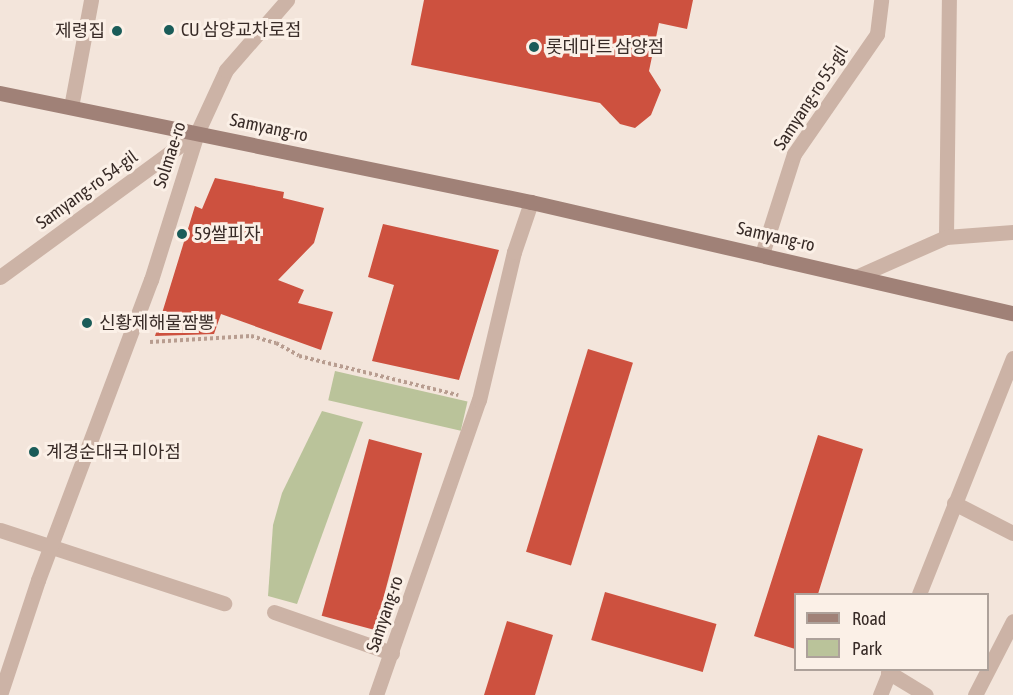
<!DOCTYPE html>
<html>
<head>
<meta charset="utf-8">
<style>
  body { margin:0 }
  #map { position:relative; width:1013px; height:695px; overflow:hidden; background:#f3e5db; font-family:"Asap Condensed","Noto Sans KR",sans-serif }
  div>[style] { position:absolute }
  .green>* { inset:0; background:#bac39a; transform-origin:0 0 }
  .building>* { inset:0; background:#cd513f; transform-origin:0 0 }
  .path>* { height:4px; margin-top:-2px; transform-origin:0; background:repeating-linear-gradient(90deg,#b89d90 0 3px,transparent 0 6px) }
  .lane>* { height:15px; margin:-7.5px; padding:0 7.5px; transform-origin:7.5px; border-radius:7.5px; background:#ccb3a6 }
  .street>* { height:15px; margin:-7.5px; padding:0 7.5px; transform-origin:7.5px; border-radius:7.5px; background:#ccb3a6 }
  .secondary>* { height:15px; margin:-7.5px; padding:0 7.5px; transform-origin:7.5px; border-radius:7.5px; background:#a08177 }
  .dots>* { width:16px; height:16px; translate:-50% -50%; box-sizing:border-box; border:3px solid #fbf0e7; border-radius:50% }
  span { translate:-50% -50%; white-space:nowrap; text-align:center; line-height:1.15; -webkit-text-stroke:6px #fbf0e7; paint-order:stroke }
  .poi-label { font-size:18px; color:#382b27 }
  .left { translate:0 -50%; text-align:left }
  .right { translate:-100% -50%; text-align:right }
  .street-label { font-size:18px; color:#382b27 }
  .legend { position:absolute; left:794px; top:593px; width:195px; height:78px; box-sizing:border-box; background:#fbf0e7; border:2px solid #ada19a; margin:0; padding:8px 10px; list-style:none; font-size:18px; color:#382b27 }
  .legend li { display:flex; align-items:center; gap:12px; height:30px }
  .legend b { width:30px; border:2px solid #ada19a }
</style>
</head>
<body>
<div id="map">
  <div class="green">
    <div style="left:335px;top:371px;width:136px;height:30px;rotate:13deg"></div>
    <div style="clip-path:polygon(322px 411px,363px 422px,297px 604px,268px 596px,273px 525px,282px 493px)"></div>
  </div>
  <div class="building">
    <div style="clip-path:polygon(424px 0,693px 0,687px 29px,659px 23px,649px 71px,661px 90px,651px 115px,635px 128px,620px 124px,600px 103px,411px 65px)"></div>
    <div style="clip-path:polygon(215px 178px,284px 192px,283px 198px,324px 208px,314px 243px,278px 280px,304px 290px,298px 303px,333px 312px,321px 350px,221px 314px,214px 334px,155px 336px,195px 206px,202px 209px)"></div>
    <div style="clip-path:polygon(383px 224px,499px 250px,459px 380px,372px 361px,394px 285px,368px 277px)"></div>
    <div style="left:588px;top:349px;width:47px;height:212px;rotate:17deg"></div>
    <div style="clip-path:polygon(818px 435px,863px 449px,818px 594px,795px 594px,795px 649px,754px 636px)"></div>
    <div style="left:369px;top:439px;width:55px;height:183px;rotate:15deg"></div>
    <div style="left:605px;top:592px;width:116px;height:50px;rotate:16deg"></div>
    <div style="clip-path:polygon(507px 621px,553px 635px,535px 695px,484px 695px)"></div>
  </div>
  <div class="path">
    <div style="left:150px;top:342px;width:101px;rotate:-3.4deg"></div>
    <div style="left:251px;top:336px;width:26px;rotate:16deg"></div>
    <div style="left:276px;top:343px;width:26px;rotate:29deg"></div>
    <div style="left:299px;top:356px;width:164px;rotate:13.8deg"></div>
  </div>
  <div class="lane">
    <div style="left:274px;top:612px;width:125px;rotate:19.2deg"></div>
  </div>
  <div class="street">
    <div style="left:71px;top:107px;width:109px;rotate:-79.4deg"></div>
    <div style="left:946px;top:237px;width:237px;rotate:-89.3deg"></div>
    <div style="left:762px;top:254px;width:105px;rotate:-72.3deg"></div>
    <div style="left:794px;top:154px;width:146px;rotate:-55.3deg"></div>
    <div style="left:877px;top:34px;width:34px;rotate:-83deg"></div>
    <div style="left:858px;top:276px;width:96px;rotate:-23.9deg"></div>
    <div style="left:946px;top:237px;width:67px;rotate:-4.3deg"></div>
    <div style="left:0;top:277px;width:244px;rotate:-36.2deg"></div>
    <div style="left:954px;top:503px;width:66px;rotate:27deg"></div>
    <div style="left:0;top:530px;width:236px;rotate:18.1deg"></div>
    <div style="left:919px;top:594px;width:254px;rotate:-68.3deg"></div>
    <div style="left:888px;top:672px;width:44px;rotate:31.2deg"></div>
    <div style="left:0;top:695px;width:121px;rotate:-71.7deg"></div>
    <div style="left:38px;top:580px;width:321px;rotate:-69.4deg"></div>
    <div style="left:151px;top:280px;width:154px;rotate:-72.6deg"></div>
    <div style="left:197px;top:133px;width:69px;rotate:-65.3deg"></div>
    <div style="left:226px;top:70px;width:93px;rotate:-48.9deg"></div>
    <div style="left:376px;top:695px;width:312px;rotate:-70.8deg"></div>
    <div style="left:479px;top:400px;width:152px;rotate:-76.7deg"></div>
    <div style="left:514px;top:252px;width:53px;rotate:-71.2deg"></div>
    <div style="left:880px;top:695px;width:27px;rotate:-68deg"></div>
    <div style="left:975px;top:695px;width:83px;rotate:-62.8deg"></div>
  </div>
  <div class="secondary">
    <div style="left:0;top:93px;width:542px;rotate:11.6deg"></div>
    <div style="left:531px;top:202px;width:495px;rotate:13deg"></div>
  </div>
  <div class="dots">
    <div style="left:169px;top:30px;background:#1a5c59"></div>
    <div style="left:117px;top:31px;background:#1a5c59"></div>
    <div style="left:534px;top:47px;background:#1a5c59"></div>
    <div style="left:182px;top:234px;background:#1a5c59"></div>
    <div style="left:87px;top:323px;background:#1a5c59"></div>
    <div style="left:34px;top:452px;background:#1a5c59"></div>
  </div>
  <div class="poi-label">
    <span class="left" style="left:181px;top:30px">CU 삼양교차로점</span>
    <span class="right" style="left:105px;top:31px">제령집</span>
    <span class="left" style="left:546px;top:47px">롯데마트 삼양점</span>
    <span class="left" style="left:194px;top:234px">59쌀피자</span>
    <span class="left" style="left:99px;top:323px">신황제해물짬뽕</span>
    <span class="left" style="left:46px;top:452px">계경순대국 미아점</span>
  </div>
  <div class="street-label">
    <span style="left:811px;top:98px;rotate:-57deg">Samyang-ro 55-gil</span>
    <span style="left:269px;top:128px;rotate:12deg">Samyang-ro</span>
    <span style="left:170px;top:155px;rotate:-72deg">Solmae-ro</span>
    <span style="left:87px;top:190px;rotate:-36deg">Samyang-ro 54-gil</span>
    <span style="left:776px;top:237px;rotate:13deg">Samyang-ro</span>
    <span style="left:385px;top:614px;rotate:-71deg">Samyang-ro</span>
  </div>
  <ul class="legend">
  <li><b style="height:8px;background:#a08177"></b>Road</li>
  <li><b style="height:16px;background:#bac39a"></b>Park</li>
  </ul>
</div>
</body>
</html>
